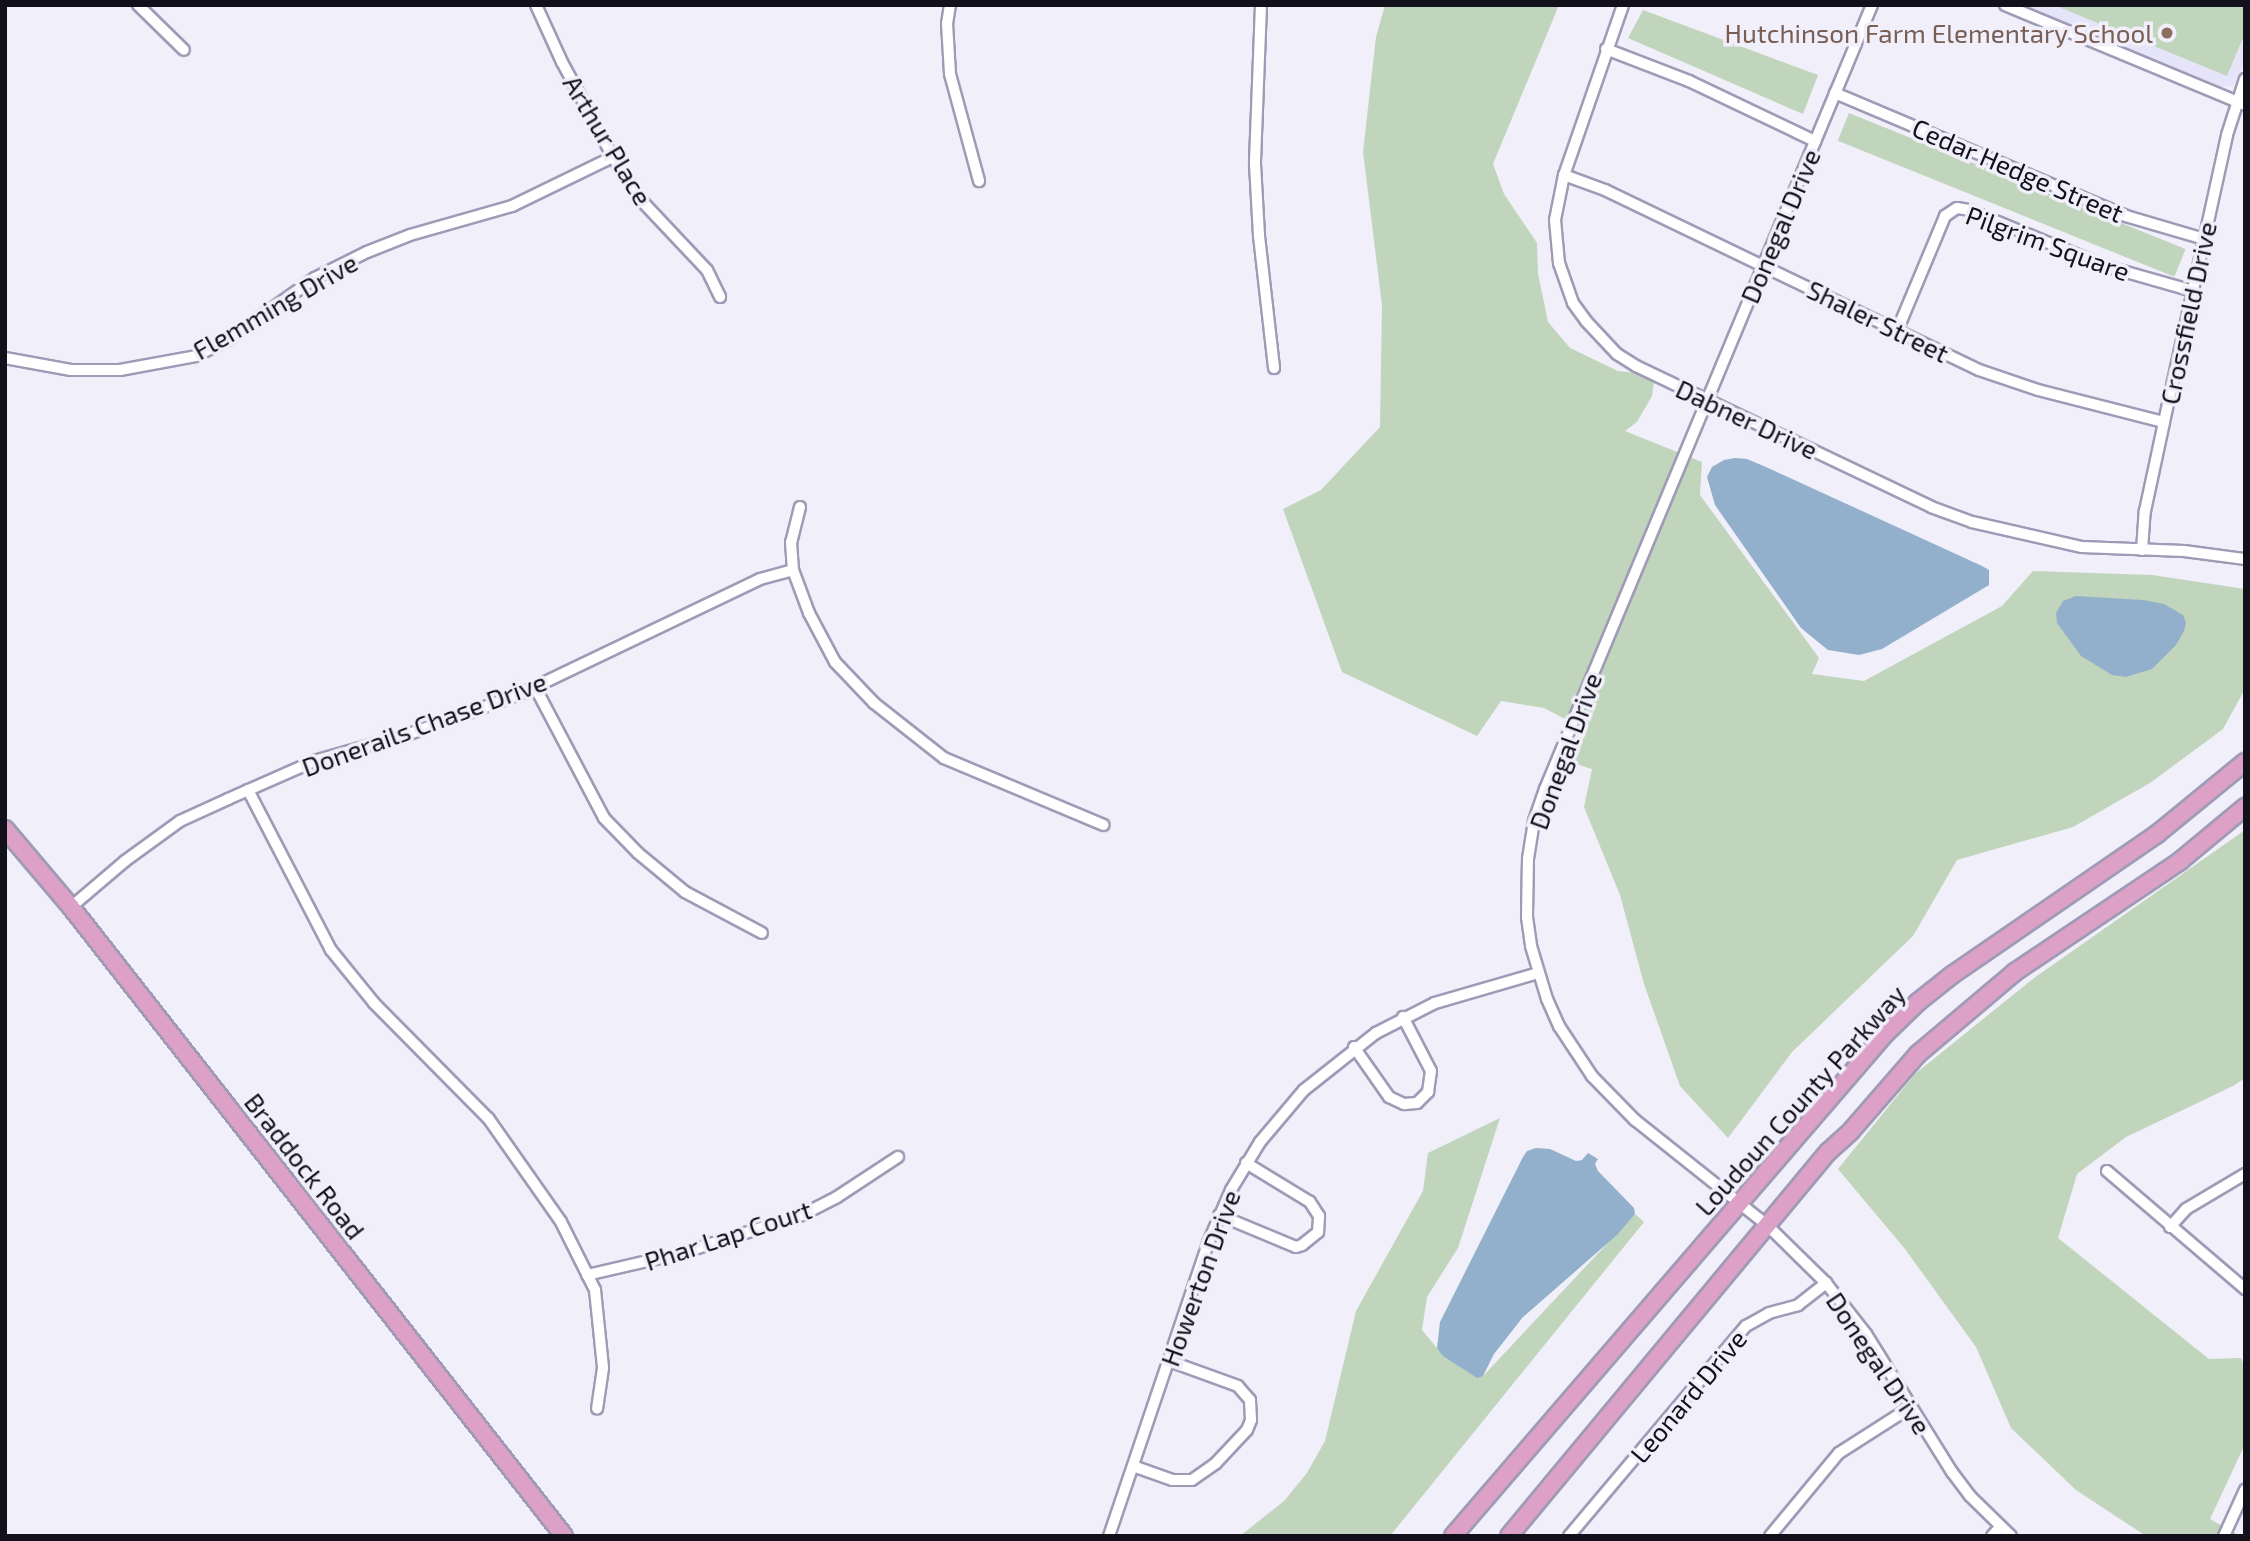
<!DOCTYPE html>
<html>
<head>
<meta charset="utf-8">
<style>
  body { margin:0 }
  #map { position:relative; width:2250px; height:1541px; overflow:hidden; background:#f0effa; font-family:"Exo 2",sans-serif }
  div>[style] { position:absolute }
  .built>* { inset:0; background:#e6e4f9 }
  .green>* { inset:0; background:#c0d5bb; transform-origin:0 0 }
  .water>* { inset:0; background:#92b0cb }
  .roads { filter:drop-shadow(2px 0 #9f9bb6) drop-shadow(-2px 0 #9f9bb6) drop-shadow(0 2px #9f9bb6) drop-shadow(0 -2px #9f9bb6) }
  .minor>* { height:10px; margin:-5px; padding:0 5px; transform-origin:5px; border-radius:5px; background:#fff }
  .primary>* { height:16px; margin:-8px; padding:0 8px; transform-origin:8px; border-radius:8px; background:#dda1c7 }
  .dots>* { width:19px; height:19px; translate:-50% -50%; box-sizing:border-box; border:4px solid #f0effa; border-radius:50% }
  span { translate:-50% -50%; white-space:nowrap; text-align:center; line-height:1.15; -webkit-text-stroke:7px #f0effa; paint-order:stroke }
  .education-label { font-size:26px; color:#785e54 }
  .right { translate:-100% -50%; text-align:right }
  .street-label { font-size:26px; color:#12101a }
  .frame { position:absolute; inset:0; border:7px solid #12101a; pointer-events:none }
</style>
</head>
<body>
<div id="map">
  <div class="built">
    <div style="clip-path:polygon(2021px 5px,2245px 5px,2245px 61px,2233px 86px,2219px 87px)"></div>
  </div>
  <div class="green">
    <div style="clip-path:polygon(1385px 5px,1559px 5px,1493px 164px,1504px 194px,1537px 243px,1538px 274px,1548px 322px,1570px 348px,1618px 371px,1655px 375px,1652px 396px,1637px 422px,1625px 431px,1702px 462px,1700px 495px,1819px 658px,1812px 674px,1864px 681px,2002px 606px,2033px 571px,2152px 575px,2245px 589px,2245px 689px,2223px 729px,2150px 783px,2073px 827px,1957px 860px,1913px 936px,1792px 1052px,1728px 1138px,1680px 1086px,1644px 984px,1620px 895px,1584px 807px,1592px 769px,1569px 762px,1583px 728px,1544px 708px,1501px 701px,1477px 736px,1342px 672px,1283px 509px,1321px 490px,1380px 427px,1382px 305px,1363px 152px,1376px 37px)"></div>
    <div style="clip-path:polygon(2054px 5px,2245px 5px,2245px 33px,2227px 76px)"></div>
    <div style="clip-path:polygon(1643px 10px,1818px 75px,1803px 114px,1628px 38px)"></div>
    <div style="left:1849px;top:113px;width:363px;height:30px;rotate:22deg"></div>
    <div style="clip-path:polygon(2245px 830px,2245px 1078px,2233px 1086px,2126px 1137px,2077px 1174px,2058px 1238px,2209px 1359px,2241px 1358px,2245px 1368px,2245px 1444px,2210px 1519px,2240px 1536px,2146px 1536px,2076px 1490px,2011px 1428px,1976px 1347px,1905px 1249px,1838px 1169px,1915px 1074px,2034px 978px)"></div>
    <div style="clip-path:polygon(1500px 1118px,1458px 1248px,1427px 1297px,1422px 1330px,1437px 1348px,1483px 1376px,1635px 1214px,1644px 1222px,1390px 1536px,1240px 1536px,1284px 1501px,1307px 1473px,1325px 1441px,1356px 1311px,1423px 1191px,1428px 1153px)"></div>
  </div>
  <div class="water">
    <div style="clip-path:polygon(1735px 458px,1747px 459px,1766px 467px,1982px 566px,1989px 570px,1989px 585px,1882px 649px,1859px 655px,1828px 650px,1801px 628px,1715px 505px,1707px 477px,1712px 467px,1724px 460px)"></div>
    <div style="clip-path:polygon(2076px 596px,2143px 600px,2164px 604px,2183px 615px,2186px 623px,2184px 631px,2176px 645px,2152px 669px,2126px 677px,2112px 675px,2081px 656px,2057px 623px,2056px 613px,2063px 601px)"></div>
    <div style="clip-path:polygon(1536px 1148px,1550px 1149px,1576px 1161px,1582px 1160px,1588px 1153px,1598px 1159px,1595px 1164px,1598px 1171px,1634px 1208px,1635px 1214px,1617px 1235px,1523px 1317px,1494px 1354px,1483px 1376px,1477px 1378px,1443px 1356px,1437px 1348px,1440px 1322px,1523px 1157px,1527px 1151px)"></div>
  </div>
  <div class="roads">
    <div class="minor">
      <div style="left:138px;top:5px;width:64px;rotate:44.4deg"></div>
      <div style="left:536px;top:5px;width:63px;rotate:65.5deg"></div>
      <div style="left:562px;top:62px;width:108px;rotate:61.8deg"></div>
      <div style="left:613px;top:157px;width:50px;rotate:57.3deg"></div>
      <div style="left:640px;top:199px;width:98px;rotate:46.7deg"></div>
      <div style="left:707px;top:270px;width:30px;rotate:64deg"></div>
      <div style="left:950px;top:5px;width:18px;rotate:99deg"></div>
      <div style="left:947px;top:23px;width:51px;rotate:86.6deg"></div>
      <div style="left:950px;top:74px;width:111px;rotate:74.8deg"></div>
      <div style="left:1261px;top:5px;width:159px;rotate:92.2deg"></div>
      <div style="left:1255px;top:164px;width:72px;rotate:86.8deg"></div>
      <div style="left:1259px;top:236px;width:133px;rotate:83.5deg"></div>
      <div style="left:1623px;top:5px;width:180px;rotate:109.1deg"></div>
      <div style="left:1564px;top:175px;width:46px;rotate:101.3deg"></div>
      <div style="left:1555px;top:220px;width:43px;rotate:84.7deg"></div>
      <div style="left:1559px;top:263px;width:42px;rotate:70.7deg"></div>
      <div style="left:1573px;top:303px;width:22px;rotate:54deg"></div>
      <div style="left:1586px;top:321px;width:45px;rotate:46.8deg"></div>
      <div style="left:1617px;top:354px;width:22px;rotate:32deg"></div>
      <div style="left:1636px;top:366px;width:327px;rotate:25.5deg"></div>
      <div style="left:1931px;top:507px;width:44px;rotate:20.1deg"></div>
      <div style="left:1972px;top:522px;width:113px;rotate:12.8deg"></div>
      <div style="left:2082px;top:547px;width:102px;rotate:2.2deg"></div>
      <div style="left:2184px;top:551px;width:62px;rotate:7.5deg"></div>
      <div style="left:1872px;top:5px;width:849px;rotate:112.64deg"></div>
      <div style="left:1545px;top:789px;width:34px;rotate:109deg"></div>
      <div style="left:1534px;top:821px;width:37px;rotate:99deg"></div>
      <div style="left:1528px;top:858px;width:59px;rotate:91deg"></div>
      <div style="left:1527px;top:917px;width:29px;rotate:82deg"></div>
      <div style="left:1531px;top:946px;width:55px;rotate:73.2deg"></div>
      <div style="left:1547px;top:999px;width:30px;rotate:66deg"></div>
      <div style="left:1559px;top:1026px;width:60px;rotate:56.6deg"></div>
      <div style="left:1592px;top:1076px;width:62px;rotate:45.7deg"></div>
      <div style="left:1635px;top:1120px;width:169px;rotate:38.5deg"></div>
      <div style="left:1767px;top:1225px;width:83px;rotate:44.5deg"></div>
      <div style="left:1826px;top:1283px;width:65px;rotate:51.9deg"></div>
      <div style="left:1866px;top:1334px;width:163px;rotate:58.1deg"></div>
      <div style="left:1952px;top:1472px;width:30px;rotate:53deg"></div>
      <div style="left:1970px;top:1496px;width:57px;rotate:44.3deg"></div>
      <div style="left:2005px;top:5px;width:260px;rotate:22.6deg"></div>
      <div style="left:1606px;top:49px;width:89px;rotate:21.1deg"></div>
      <div style="left:1689px;top:81px;width:140px;rotate:25.5deg"></div>
      <div style="left:1835px;top:93px;width:316px;rotate:22.9deg"></div>
      <div style="left:2126px;top:216px;width:81px;rotate:16.4deg"></div>
      <div style="left:1564px;top:175px;width:44px;rotate:20.1deg"></div>
      <div style="left:1605px;top:190px;width:415px;rotate:25.7deg"></div>
      <div style="left:1979px;top:370px;width:62px;rotate:18.7deg"></div>
      <div style="left:2038px;top:390px;width:130px;rotate:14.3deg"></div>
      <div style="left:1897px;top:331px;width:125px;rotate:-67.3deg"></div>
      <div style="left:1945px;top:216px;width:14px;rotate:-34deg"></div>
      <div style="left:1957px;top:208px;width:12px;rotate:9deg"></div>
      <div style="left:1969px;top:210px;width:147px;rotate:22.4deg"></div>
      <div style="left:2105px;top:266px;width:91px;rotate:15.9deg"></div>
      <div style="left:5px;top:358px;width:67px;rotate:10.3deg"></div>
      <div style="left:71px;top:370px;width:49px"></div>
      <div style="left:120px;top:370px;width:77px;rotate:-10.4deg"></div>
      <div style="left:196px;top:356px;width:36px;rotate:-27deg"></div>
      <div style="left:228px;top:340px;width:107px;rotate:-35.5deg"></div>
      <div style="left:315px;top:278px;width:58px;rotate:-26.6deg"></div>
      <div style="left:367px;top:252px;width:46px;rotate:-21.6deg"></div>
      <div style="left:410px;top:235px;width:106px;rotate:-15.9deg"></div>
      <div style="left:512px;top:206px;width:112px;rotate:-25.9deg"></div>
      <div style="left:800px;top:507px;width:36px;rotate:104deg"></div>
      <div style="left:791px;top:542px;width:28px;rotate:86deg"></div>
      <div style="left:793px;top:570px;width:46px;rotate:69.6deg"></div>
      <div style="left:809px;top:613px;width:55px;rotate:62deg"></div>
      <div style="left:835px;top:662px;width:57px;rotate:46.4deg"></div>
      <div style="left:874px;top:703px;width:89px;rotate:38.2deg"></div>
      <div style="left:944px;top:758px;width:173px;rotate:22.8deg"></div>
      <div style="left:2142px;top:550px;width:39px;rotate:-86deg"></div>
      <div style="left:2145px;top:511px;width:91px;rotate:-77.9deg"></div>
      <div style="left:2164px;top:422px;width:294px;rotate:-77.6deg"></div>
      <div style="left:2227px;top:135px;width:59px;rotate:-72.2deg"></div>
      <div style="left:535px;top:687px;width:148px;rotate:62.2deg"></div>
      <div style="left:604px;top:818px;width:49px;rotate:45.8deg"></div>
      <div style="left:638px;top:853px;width:61px;rotate:39.7deg"></div>
      <div style="left:685px;top:892px;width:87px;rotate:28deg"></div>
      <div style="left:248px;top:790px;width:180px;rotate:62.6deg"></div>
      <div style="left:331px;top:950px;width:68px;rotate:50.9deg"></div>
      <div style="left:374px;top:1003px;width:162px;rotate:45.3deg"></div>
      <div style="left:488px;top:1118px;width:127px;rotate:54.9deg"></div>
      <div style="left:561px;top:1222px;width:76px;rotate:63.4deg"></div>
      <div style="left:595px;top:1290px;width:78px;rotate:84.1deg"></div>
      <div style="left:603px;top:1368px;width:41px;rotate:98.3deg"></div>
      <div style="left:71px;top:907px;width:71px;rotate:-40.4deg"></div>
      <div style="left:125px;top:861px;width:68px;rotate:-36deg"></div>
      <div style="left:180px;top:821px;width:53px;rotate:-24.6deg"></div>
      <div style="left:228px;top:799px;width:94px;rotate:-23.8deg"></div>
      <div style="left:314px;top:761px;width:99px;rotate:-15.9deg"></div>
      <div style="left:409px;top:734px;width:116px;rotate:-19.7deg"></div>
      <div style="left:518px;top:695px;width:268px;rotate:-25.6deg"></div>
      <div style="left:760px;top:579px;width:34px;rotate:-15deg"></div>
      <div style="left:1354px;top:1047px;width:61px;rotate:55deg"></div>
      <div style="left:1389px;top:1097px;width:17px;rotate:25deg"></div>
      <div style="left:1404px;top:1104px;width:13px;rotate:-4deg"></div>
      <div style="left:1417px;top:1103px;width:16px;rotate:-45deg"></div>
      <div style="left:1428px;top:1092px;width:21px;rotate:-82deg"></div>
      <div style="left:1431px;top:1071px;width:61px;rotate:-117.4deg"></div>
      <div style="left:2107px;top:1171px;width:182px;rotate:40.5deg"></div>
      <div style="left:1219px;top:1215px;width:83px;rotate:22.6deg"></div>
      <div style="left:1296px;top:1247px;width:6px;rotate:-18deg"></div>
      <div style="left:1302px;top:1245px;width:21px;rotate:-39deg"></div>
      <div style="left:1318px;top:1232px;width:16px;rotate:-86deg"></div>
      <div style="left:1319px;top:1216px;width:17px;rotate:-123deg"></div>
      <div style="left:1310px;top:1202px;width:75px;rotate:-148.6deg"></div>
      <div style="left:2170px;top:1227px;width:24px;rotate:-48deg"></div>
      <div style="left:2186px;top:1209px;width:69px;rotate:-30.7deg"></div>
      <div style="left:587px;top:1275px;width:98px;rotate:-13deg"></div>
      <div style="left:682px;top:1253px;width:126px;rotate:-17.6deg"></div>
      <div style="left:802px;top:1215px;width:39px;rotate:-27deg"></div>
      <div style="left:837px;top:1197px;width:73px;rotate:-33.3deg"></div>
      <div style="left:1133px;top:1466px;width:41px;rotate:19.7deg"></div>
      <div style="left:1172px;top:1480px;width:20px"></div>
      <div style="left:1192px;top:1480px;width:29px;rotate:-35deg"></div>
      <div style="left:1216px;top:1463px;width:45px;rotate:-46.8deg"></div>
      <div style="left:1247px;top:1430px;width:11px;rotate:-68deg"></div>
      <div style="left:1251px;top:1420px;width:20px;rotate:-93deg"></div>
      <div style="left:1250px;top:1400px;width:18px;rotate:-131deg"></div>
      <div style="left:1238px;top:1386px;width:73px;rotate:-160.1deg"></div>
      <div style="left:1109px;top:1536px;width:309px;rotate:-71.3deg"></div>
      <div style="left:1208px;top:1243px;width:58px;rotate:-66.5deg"></div>
      <div style="left:1231px;top:1190px;width:56px;rotate:-58.9deg"></div>
      <div style="left:1260px;top:1142px;width:68px;rotate:-49.8deg"></div>
      <div style="left:1304px;top:1090px;width:92px;rotate:-38.4deg"></div>
      <div style="left:1376px;top:1033px;width:66px;rotate:-27deg"></div>
      <div style="left:1435px;top:1003px;width:107px;rotate:-16.2deg"></div>
      <div style="left:1569px;top:1536px;width:275px;rotate:-49.9deg"></div>
      <div style="left:1746px;top:1326px;width:26px;rotate:-29deg"></div>
      <div style="left:1769px;top:1313px;width:30px;rotate:-15deg"></div>
      <div style="left:1798px;top:1305px;width:36px;rotate:-38deg"></div>
      <div style="left:1770px;top:1536px;width:108px;rotate:-50.3deg"></div>
      <div style="left:1839px;top:1453px;width:85px;rotate:-32.6deg"></div>
      <div style="left:1992px;top:1536px;width:12px;rotate:-48deg"></div>
      <div style="left:2224px;top:1536px;width:51px;rotate:-65.5deg"></div>
    </div>
    <div class="primary">
      <div style="left:5px;top:829px;width:102px;rotate:49.8deg"></div>
      <div style="left:71px;top:907px;width:799px;rotate:51.91deg"></div>
      <div style="left:1453px;top:1536px;width:662px;rotate:-49.29deg"></div>
      <div style="left:1885px;top:1034px;width:46px;rotate:-44.1deg"></div>
      <div style="left:1918px;top:1002px;width:43px;rotate:-38.5deg"></div>
      <div style="left:1952px;top:975px;width:249px;rotate:-34.5deg"></div>
      <div style="left:2157px;top:834px;width:114px;rotate:-39.3deg"></div>
      <div style="left:1509px;top:1536px;width:499px;rotate:-50.3deg"></div>
      <div style="left:1828px;top:1152px;width:31px;rotate:-42deg"></div>
      <div style="left:1851px;top:1131px;width:102px;rotate:-49deg"></div>
      <div style="left:1918px;top:1054px;width:127px;rotate:-40.2deg"></div>
      <div style="left:2015px;top:972px;width:199px;rotate:-33.9deg"></div>
      <div style="left:2180px;top:861px;width:85px;rotate:-39.7deg"></div>
    </div>
  </div>
  <div class="dots">
    <div style="left:2167px;top:33px;background:#8d6e63"></div>
  </div>
  <div class="education-label">
    <span class="right" style="left:2153px;top:33px">Hutchinson Farm Elementary School</span>
  </div>
  <div class="street-label">
    <span style="left:608px;top:140px;rotate:59deg">Arthur Place</span>
    <span style="left:2018px;top:170px;rotate:23deg">Cedar Hedge Street</span>
    <span style="left:1780px;top:226px;rotate:-67deg">Donegal Drive</span>
    <span style="left:2048px;top:243px;rotate:20deg">Pilgrim Square</span>
    <span style="left:275px;top:306px;rotate:-30deg">Flemming Drive</span>
    <span style="left:2188px;top:313px;rotate:-78deg">Crossfield Drive</span>
    <span style="left:1878px;top:321px;rotate:26deg">Shaler Street</span>
    <span style="left:1747px;top:419px;rotate:25deg">Dabner Drive</span>
    <span style="left:424px;top:724px;rotate:-20deg">Donerails Chase Drive</span>
    <span style="left:1565px;top:751px;rotate:-70deg">Donegal Drive</span>
    <span style="left:1800px;top:1100px;rotate:-48deg">Loudoun County Parkway</span>
    <span style="left:305px;top:1166px;rotate:52deg">Braddock Road</span>
    <span style="left:728px;top:1235px;rotate:-18deg">Phar Lap Court</span>
    <span style="left:1200px;top:1278px;rotate:-70deg">Howerton Drive</span>
    <span style="left:1879px;top:1363px;rotate:56deg">Donegal Drive</span>
    <span style="left:1688px;top:1396px;rotate:-50deg">Leonard Drive</span>
  </div>
  <div class="frame"></div>
</div>
</body>
</html>
